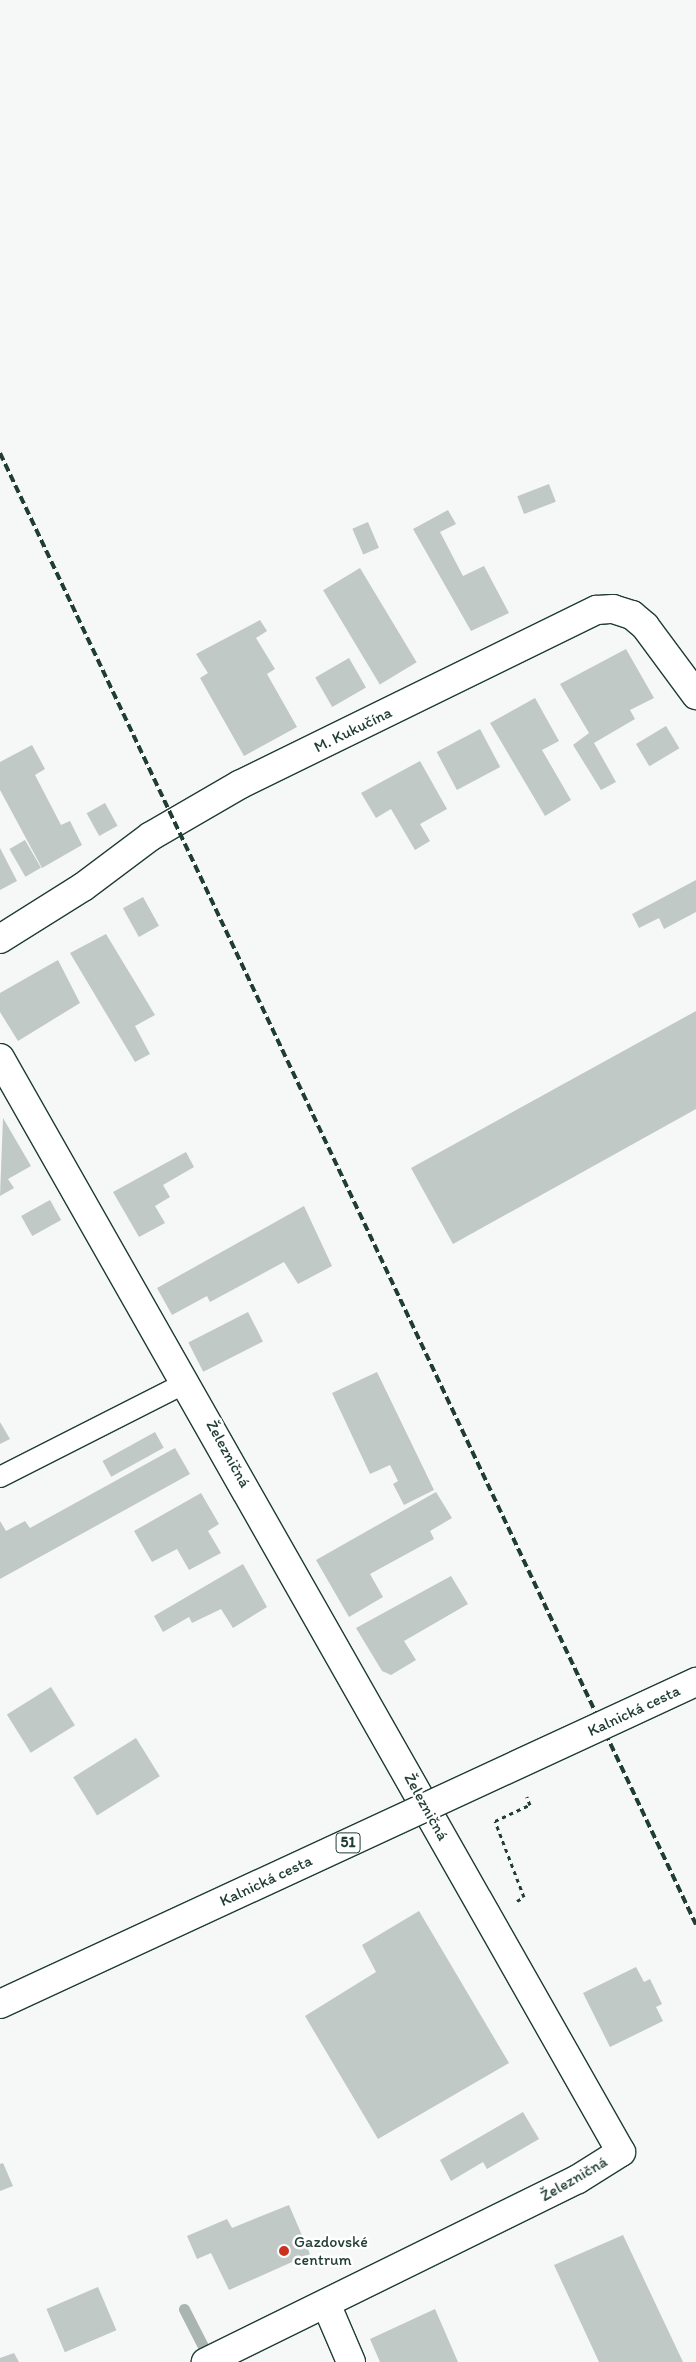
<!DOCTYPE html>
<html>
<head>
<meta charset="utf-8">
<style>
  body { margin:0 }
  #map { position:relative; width:696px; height:2362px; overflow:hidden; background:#f6f7f7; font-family:Itim,sans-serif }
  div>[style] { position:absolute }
  .stream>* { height:11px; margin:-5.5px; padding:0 5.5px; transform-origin:5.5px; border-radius:5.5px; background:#aab5b1 }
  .building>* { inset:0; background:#c0c9c6; transform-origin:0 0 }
  .path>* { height:3px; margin-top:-1.5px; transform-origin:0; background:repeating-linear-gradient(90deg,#1f3d34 0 4px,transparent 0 8px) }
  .roads { filter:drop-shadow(1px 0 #1f3d34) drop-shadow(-1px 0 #1f3d34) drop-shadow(0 1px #1f3d34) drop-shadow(0 -1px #1f3d34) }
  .service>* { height:20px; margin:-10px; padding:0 10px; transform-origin:10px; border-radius:10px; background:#fff }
  .minor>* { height:28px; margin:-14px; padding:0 14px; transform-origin:14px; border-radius:14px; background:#fff }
  .rail>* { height:4px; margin-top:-2px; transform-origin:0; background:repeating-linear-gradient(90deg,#1f3d34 0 8px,transparent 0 12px) }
  .bridges { filter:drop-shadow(1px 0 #1f3d34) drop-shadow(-1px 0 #1f3d34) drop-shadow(0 1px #1f3d34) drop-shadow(0 -1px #1f3d34) }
  .primary-bridge>* { height:28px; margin:-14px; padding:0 14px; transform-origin:14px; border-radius:14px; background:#fff }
  .dots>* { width:14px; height:14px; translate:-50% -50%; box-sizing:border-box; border:2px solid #fff; border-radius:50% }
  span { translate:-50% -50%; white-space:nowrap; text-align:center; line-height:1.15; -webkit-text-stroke:5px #fff; paint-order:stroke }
  .shield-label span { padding:1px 4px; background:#fff; border:1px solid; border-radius:4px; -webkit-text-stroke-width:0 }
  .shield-label { font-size:15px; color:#1f3d34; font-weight:700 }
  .street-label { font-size:16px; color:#1f3d34 }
  .poi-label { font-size:16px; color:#1f3d34 }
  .left { translate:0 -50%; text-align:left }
</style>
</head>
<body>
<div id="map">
  <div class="stream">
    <div style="left:184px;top:2309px;width:57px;rotate:63deg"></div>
  </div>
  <div class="building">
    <div style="left:549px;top:484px;width:19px;height:34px;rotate:69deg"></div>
    <div style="clip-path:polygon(448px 510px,456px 524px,440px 532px,463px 576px,484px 566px,509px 613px,471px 631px,413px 529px)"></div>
    <div style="left:368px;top:522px;width:28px;height:17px;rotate:67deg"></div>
    <div style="left:360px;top:568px;width:110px;height:43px;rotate:59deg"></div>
    <div style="clip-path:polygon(260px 620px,267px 631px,256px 638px,275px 669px,267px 674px,297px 727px,244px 756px,200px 678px,208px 673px,196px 654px)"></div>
    <div style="clip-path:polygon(626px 649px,654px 698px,630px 710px,635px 719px,594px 743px,616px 782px,601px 790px,573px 745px,589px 733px,560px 684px)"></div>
    <div style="left:349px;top:658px;width:34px;height:39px;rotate:60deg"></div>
    <div style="clip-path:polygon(535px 698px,559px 741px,542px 750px,571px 800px,545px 816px,490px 723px)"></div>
    <div style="left:666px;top:726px;width:26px;height:35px;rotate:59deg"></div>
    <div style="left:480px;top:729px;width:43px;height:49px;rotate:62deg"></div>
    <div style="clip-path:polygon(32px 745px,45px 769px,35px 775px,61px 825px,70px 821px,82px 845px,42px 868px,0 790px,0 762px)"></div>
    <div style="clip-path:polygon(420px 761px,447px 809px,420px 824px,430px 841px,415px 850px,391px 809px,376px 818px,361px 793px)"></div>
    <div style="left:105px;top:803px;width:26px;height:21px;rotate:61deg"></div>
    <div style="left:25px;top:840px;width:32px;height:18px;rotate:60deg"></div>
    <div style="clip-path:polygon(0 848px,17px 881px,0 890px)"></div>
    <div style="clip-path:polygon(696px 880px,696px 912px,664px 929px,659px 918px,639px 928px,632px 914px)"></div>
    <div style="left:143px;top:897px;width:33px;height:23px;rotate:61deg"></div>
    <div style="clip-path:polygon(106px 934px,155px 1015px,135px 1026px,150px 1054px,135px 1062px,70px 953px)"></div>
    <div style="clip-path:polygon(58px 960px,80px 1003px,18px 1041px,0 1012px,0 993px)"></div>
    <div style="clip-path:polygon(696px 1011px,696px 1109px,453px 1244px,411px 1168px)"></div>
    <div style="clip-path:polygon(3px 1118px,31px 1166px,8px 1179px,14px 1188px,0 1196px)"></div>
    <div style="clip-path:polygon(186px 1152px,194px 1167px,163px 1185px,170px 1197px,155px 1206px,165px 1223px,139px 1237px,113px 1192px)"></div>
    <div style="left:50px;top:1200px;width:23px;height:33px;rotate:61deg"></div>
    <div style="clip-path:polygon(304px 1206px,332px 1266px,298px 1284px,284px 1262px,210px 1302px,207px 1296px,172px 1315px,157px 1288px)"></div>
    <div style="left:248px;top:1312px;width:33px;height:67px;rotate:63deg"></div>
    <div style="clip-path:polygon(377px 1372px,434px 1490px,404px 1505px,393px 1484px,398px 1481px,390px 1465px,370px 1474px,332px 1393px)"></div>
    <div style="clip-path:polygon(0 1422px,10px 1439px,0 1444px)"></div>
    <div style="left:155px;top:1432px;width:18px;height:60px;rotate:61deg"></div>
    <div style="clip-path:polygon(175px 1448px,190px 1474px,0 1579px,0 1521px,6px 1531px,25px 1521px,30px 1528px)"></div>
    <div style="clip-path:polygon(436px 1492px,452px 1518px,430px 1531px,434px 1539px,370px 1574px,383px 1597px,349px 1617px,316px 1560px)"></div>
    <div style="clip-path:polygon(201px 1493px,219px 1524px,208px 1531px,221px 1553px,189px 1570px,177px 1549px,152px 1562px,134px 1531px)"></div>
    <div style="clip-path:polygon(243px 1564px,267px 1607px,233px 1628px,221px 1609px,192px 1623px,189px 1617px,163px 1632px,154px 1616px)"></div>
    <div style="clip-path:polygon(451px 1576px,468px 1604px,404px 1641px,416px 1660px,391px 1675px,382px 1671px,356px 1628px)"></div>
    <div style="left:51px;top:1687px;width:45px;height:52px;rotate:58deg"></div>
    <div style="left:136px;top:1738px;width:45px;height:74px;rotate:58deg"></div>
    <div style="clip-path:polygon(419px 1911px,509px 2063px,378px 2139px,305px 2016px,376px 1972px,362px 1945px)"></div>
    <div style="clip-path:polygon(636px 1967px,644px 1982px,650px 1979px,662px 2004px,656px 2007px,663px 2021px,610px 2047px,583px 1993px)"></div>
    <div style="clip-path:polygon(523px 2112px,539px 2139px,487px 2169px,483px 2162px,451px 2181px,440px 2160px)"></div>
    <div style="clip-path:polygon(3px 2163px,13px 2186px,0 2191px,0 2164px)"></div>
    <div style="clip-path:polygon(289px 2205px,310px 2254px,229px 2290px,211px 2253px,197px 2259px,187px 2236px,227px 2219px,232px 2228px)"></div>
    <div style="clip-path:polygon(623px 2235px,683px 2362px,599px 2362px,554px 2265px)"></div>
    <div style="left:98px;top:2287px;width:47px;height:56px;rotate:67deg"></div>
    <div style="clip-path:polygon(435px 2309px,458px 2362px,380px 2362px,370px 2339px)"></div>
    <div style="clip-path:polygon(14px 2353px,19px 2362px,0 2362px,0 2358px)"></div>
  </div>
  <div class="path">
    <div style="left:517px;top:1901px;width:8px;rotate:-30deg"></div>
    <div style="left:524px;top:1897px;width:81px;rotate:-110.9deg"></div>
    <div style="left:495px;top:1821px;width:38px;rotate:-25deg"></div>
    <div style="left:530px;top:1805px;width:9px;rotate:-111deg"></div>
  </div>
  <div class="roads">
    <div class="service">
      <div style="left:0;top:1477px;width:210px;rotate:-26.9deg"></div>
    </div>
    <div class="minor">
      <div style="left:0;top:939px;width:98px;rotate:-32.1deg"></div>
      <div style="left:83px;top:887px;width:85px;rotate:-36.9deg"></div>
      <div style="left:151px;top:836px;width:102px;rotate:-30.1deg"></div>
      <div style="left:239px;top:785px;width:398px;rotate:-26.1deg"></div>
      <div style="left:597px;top:610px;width:16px;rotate:-4deg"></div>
      <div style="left:613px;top:609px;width:20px;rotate:18deg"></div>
      <div style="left:632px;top:615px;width:17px;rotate:40deg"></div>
      <div style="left:645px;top:626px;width:86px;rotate:53.5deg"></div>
      <div style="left:0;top:1058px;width:1258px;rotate:60.42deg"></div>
      <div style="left:621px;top:2152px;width:51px;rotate:147.9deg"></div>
      <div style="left:578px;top:2179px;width:415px;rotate:153.8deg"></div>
      <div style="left:327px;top:2306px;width:61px;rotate:66.8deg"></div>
    </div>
  </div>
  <div class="rail">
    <div style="left:0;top:453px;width:1628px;rotate:64.69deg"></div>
  </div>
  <div class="bridges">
    <div class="primary-bridge">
      <div style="left:0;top:2004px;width:767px;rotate:-24.83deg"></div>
    </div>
  </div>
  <div class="dots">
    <div style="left:284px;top:2251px;background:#c8321e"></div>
  </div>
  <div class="shield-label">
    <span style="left:348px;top:1843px">51</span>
  </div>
  <div class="street-label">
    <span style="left:353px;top:730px;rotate:-26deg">M. Kukučína</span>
    <span style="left:228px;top:1454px;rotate:61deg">Železničná</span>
    <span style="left:634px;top:1711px;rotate:-25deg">Kalnická cesta</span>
    <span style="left:426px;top:1807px;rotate:61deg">Železničná</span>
    <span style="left:266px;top:1881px;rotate:-25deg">Kalnická cesta</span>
    <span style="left:574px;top:2179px;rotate:-30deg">Železničná</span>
  </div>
  <div class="poi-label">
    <span class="left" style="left:294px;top:2251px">Gazdovské<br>centrum</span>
  </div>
</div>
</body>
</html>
